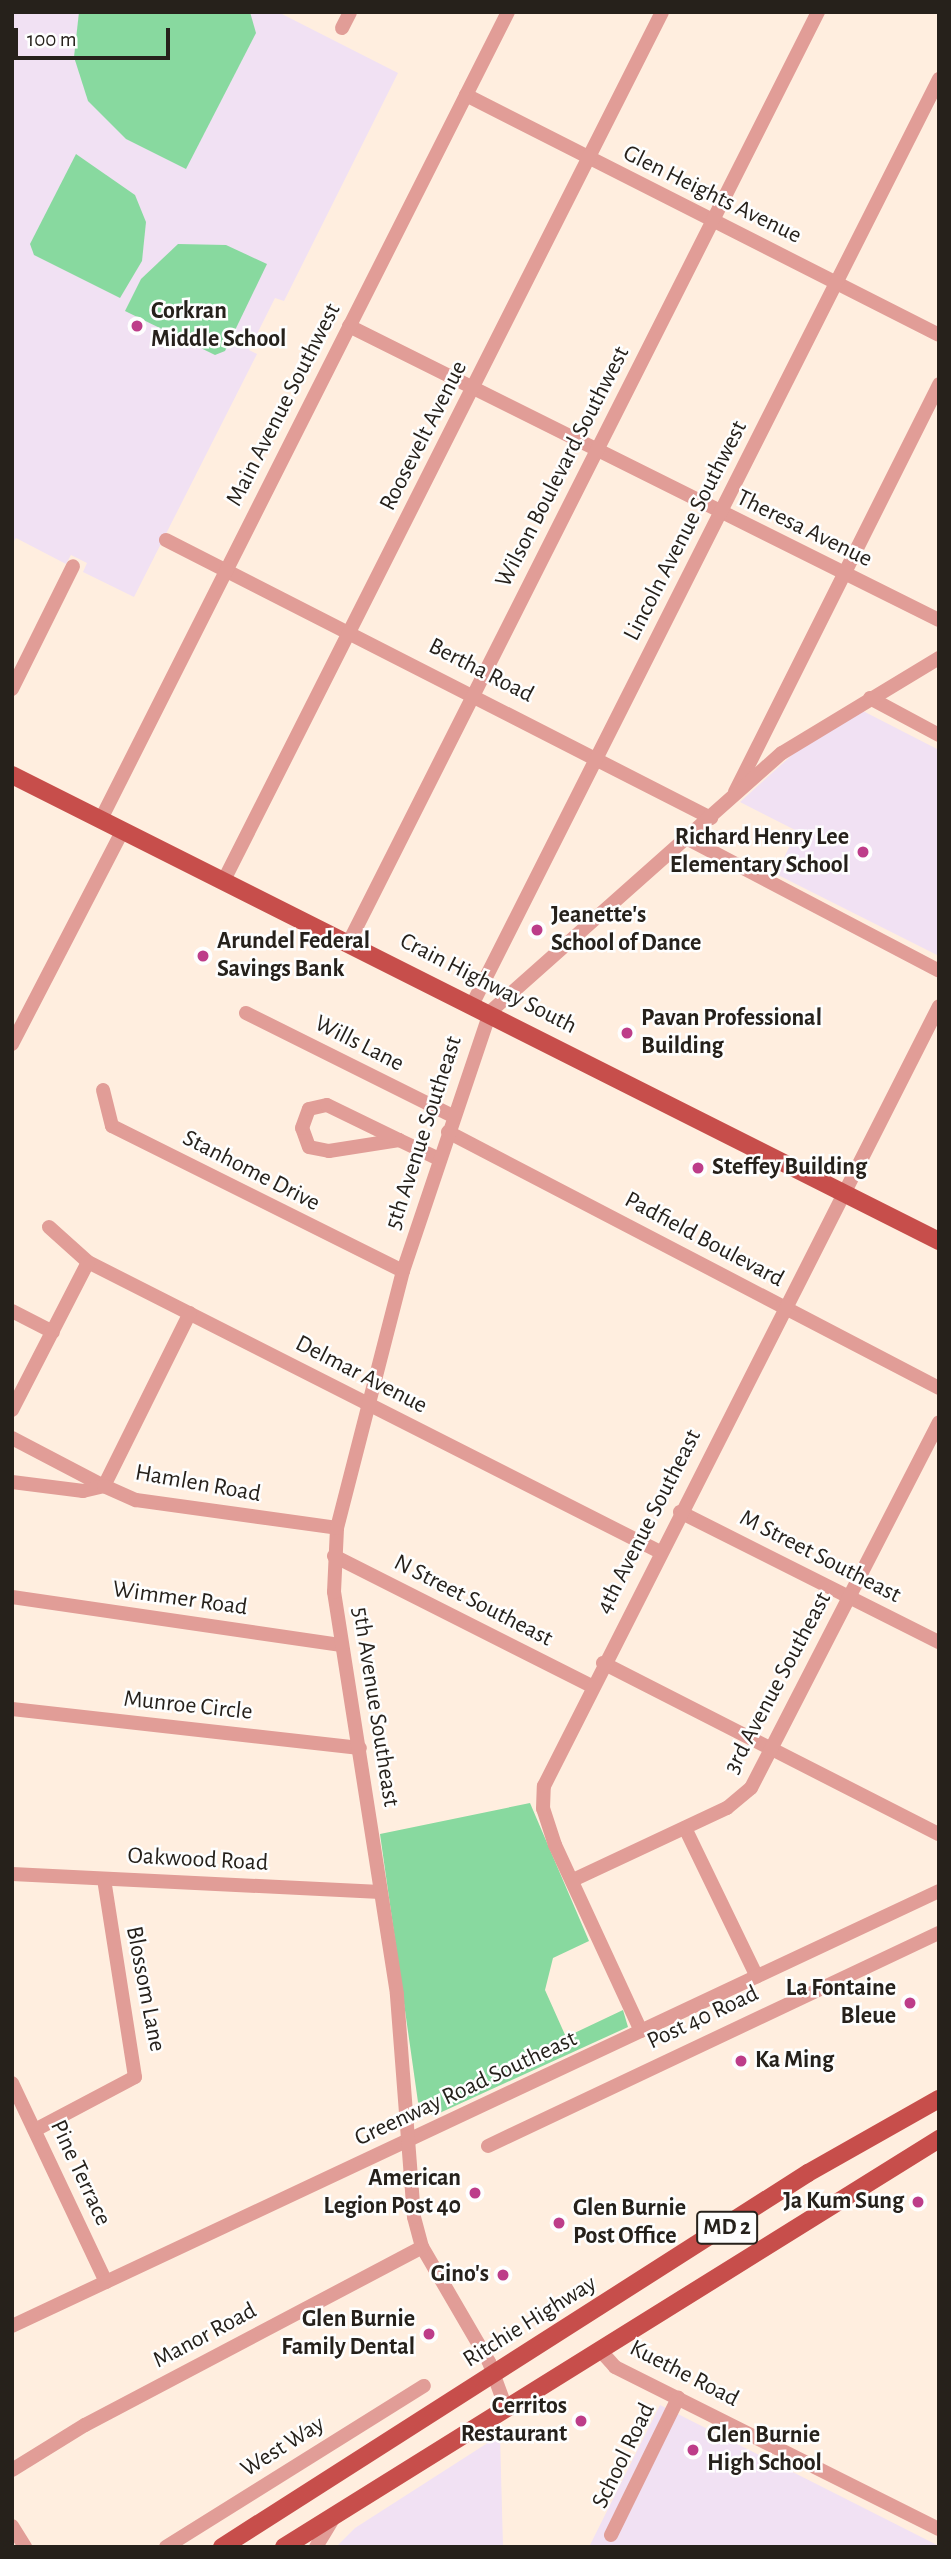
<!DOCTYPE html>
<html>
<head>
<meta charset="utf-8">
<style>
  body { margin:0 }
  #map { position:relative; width:951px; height:2559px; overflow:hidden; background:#ffeedf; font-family:"Alegreya Sans",sans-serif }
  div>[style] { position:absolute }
  .education>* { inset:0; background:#f1e1f3 }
  .green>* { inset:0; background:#88d99f }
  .minor>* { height:14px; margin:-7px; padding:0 7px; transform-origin:7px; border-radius:7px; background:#e19d97 }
  .major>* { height:18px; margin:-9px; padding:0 9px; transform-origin:9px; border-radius:9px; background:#c74e4b }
  .dots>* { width:19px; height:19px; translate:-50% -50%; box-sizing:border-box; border:4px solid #fefefe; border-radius:50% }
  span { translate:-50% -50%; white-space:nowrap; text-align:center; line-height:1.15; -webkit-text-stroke:5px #fefefe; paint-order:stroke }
  .shield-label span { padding:2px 5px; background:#fefefe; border:2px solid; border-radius:5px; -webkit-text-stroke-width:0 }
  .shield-label { font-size:23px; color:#26211b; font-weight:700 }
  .street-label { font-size:24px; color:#26211b }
  .poi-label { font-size:24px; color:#26211b; font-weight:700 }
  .left { translate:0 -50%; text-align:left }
  .right { translate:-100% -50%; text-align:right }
  .frame { position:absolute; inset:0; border:14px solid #26211b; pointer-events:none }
  .scale { position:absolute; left:14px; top:28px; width:156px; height:32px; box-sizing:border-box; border:4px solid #26211b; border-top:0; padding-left:9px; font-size:21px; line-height:24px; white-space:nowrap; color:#26211b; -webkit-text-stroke:5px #fefefe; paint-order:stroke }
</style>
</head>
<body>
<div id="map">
  <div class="education">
    <div style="clip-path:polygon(12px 12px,278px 12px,398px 73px,284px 301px,275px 298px,249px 350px,257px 354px,134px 597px,83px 572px,87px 563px,71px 555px,66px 564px,16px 538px,12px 544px)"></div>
    <div style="clip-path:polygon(863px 711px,939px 750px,939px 956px,776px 874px,797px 831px,740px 802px,803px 745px)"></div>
    <div style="clip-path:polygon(660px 2405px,939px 2546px,939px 2547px,589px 2547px)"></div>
    <div style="clip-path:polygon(500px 2435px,503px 2547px,336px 2547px,355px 2528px)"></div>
  </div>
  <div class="green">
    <div style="clip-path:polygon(79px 12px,250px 12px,256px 33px,186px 169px,126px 139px,88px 101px,74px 57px)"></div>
    <div style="clip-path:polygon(76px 154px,135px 195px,146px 222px,142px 261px,120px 298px,34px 255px,30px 244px)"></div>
    <div style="clip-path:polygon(178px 244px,226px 245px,267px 264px,225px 351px,215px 355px,125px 311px,141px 279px)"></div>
    <div style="clip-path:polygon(530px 1803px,589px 1941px,553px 1958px,545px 1990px,566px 2037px,623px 2010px,628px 2027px,433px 2116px,418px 2102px,380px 1834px)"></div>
  </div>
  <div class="minor">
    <div style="left:342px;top:28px;width:18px;rotate:-63deg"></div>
    <div style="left:466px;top:95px;width:530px;rotate:26.9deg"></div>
    <div style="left:349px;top:326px;width:659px;rotate:26.49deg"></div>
    <div style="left:166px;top:540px;width:612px;rotate:27.03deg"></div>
    <div style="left:12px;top:689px;width:137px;rotate:-63.6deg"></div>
    <div style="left:870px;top:698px;width:78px;rotate:28.2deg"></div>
    <div style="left:735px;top:792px;width:456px;rotate:-63.4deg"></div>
    <div style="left:101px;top:819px;width:904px;rotate:-63.24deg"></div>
    <div style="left:690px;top:840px;width:281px;rotate:27.7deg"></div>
    <div style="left:224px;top:880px;width:972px;rotate:-63.22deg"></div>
    <div style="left:349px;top:942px;width:1042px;rotate:-63.24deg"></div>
    <div style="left:473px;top:1003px;width:1035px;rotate:-63.24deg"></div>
    <div style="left:246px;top:1013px;width:231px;rotate:26.5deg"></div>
    <div style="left:12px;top:1044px;width:241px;rotate:-62.6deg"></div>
    <div style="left:103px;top:1090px;width:37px;rotate:76deg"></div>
    <div style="left:112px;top:1126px;width:325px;rotate:26.5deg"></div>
    <div style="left:448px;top:1132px;width:554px;rotate:27.54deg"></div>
    <div style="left:399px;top:1140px;width:71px;rotate:171.1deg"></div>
    <div style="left:329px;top:1151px;width:20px;rotate:-169deg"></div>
    <div style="left:309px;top:1147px;width:20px;rotate:-110deg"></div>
    <div style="left:302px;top:1128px;width:20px;rotate:-70deg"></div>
    <div style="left:309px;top:1109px;width:18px;rotate:-13deg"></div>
    <div style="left:327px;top:1105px;width:80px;rotate:25.9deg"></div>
    <div style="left:399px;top:1140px;width:44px;rotate:25.4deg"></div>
    <div style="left:49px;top:1227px;width:52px;rotate:41.9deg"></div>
    <div style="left:88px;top:1262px;width:641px;rotate:26.88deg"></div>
    <div style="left:12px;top:1311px;width:46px;rotate:27.1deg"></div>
    <div style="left:12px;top:1410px;width:166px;rotate:-62.8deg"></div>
    <div style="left:12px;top:1438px;width:104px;rotate:27.6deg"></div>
    <div style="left:104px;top:1486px;width:193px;rotate:-63.6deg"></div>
    <div style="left:12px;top:1482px;width:72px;rotate:7.2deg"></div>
    <div style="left:83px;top:1491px;width:22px;rotate:-13deg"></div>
    <div style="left:104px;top:1486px;width:35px;rotate:24deg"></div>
    <div style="left:136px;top:1500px;width:203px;rotate:7.9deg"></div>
    <div style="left:680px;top:1512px;width:290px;rotate:26.7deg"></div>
    <div style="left:334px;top:1556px;width:288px;rotate:26.8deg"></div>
    <div style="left:12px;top:1597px;width:333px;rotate:8.3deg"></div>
    <div style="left:603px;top:1663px;width:377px;rotate:27deg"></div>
    <div style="left:12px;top:1709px;width:350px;rotate:6.4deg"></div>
    <div style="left:685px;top:1828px;width:165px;rotate:64.2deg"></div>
    <div style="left:12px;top:1874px;width:369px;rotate:2.8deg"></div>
    <div style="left:573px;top:1880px;width:170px;rotate:-25.1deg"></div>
    <div style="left:727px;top:1808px;width:31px;rotate:-40deg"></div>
    <div style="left:751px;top:1788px;width:411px;rotate:-62.8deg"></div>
    <div style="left:641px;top:2031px;width:205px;rotate:-114.8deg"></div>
    <div style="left:555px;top:1845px;width:38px;rotate:-108deg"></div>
    <div style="left:543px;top:1809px;width:23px;rotate:-88deg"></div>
    <div style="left:544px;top:1786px;width:874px;rotate:-63.14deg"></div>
    <div style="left:12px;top:2083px;width:220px;rotate:64.7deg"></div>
    <div style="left:35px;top:2130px;width:113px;rotate:-27.9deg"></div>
    <div style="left:135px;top:2077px;width:200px;rotate:-98.9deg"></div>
    <div style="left:488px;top:2146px;width:499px;rotate:-25.3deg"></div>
    <div style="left:12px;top:2326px;width:1024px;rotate:-25.14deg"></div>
    <div style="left:599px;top:2349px;width:24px;rotate:48deg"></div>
    <div style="left:615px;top:2367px;width:362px;rotate:26.6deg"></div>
    <div style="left:506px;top:2408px;width:49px;rotate:-110.3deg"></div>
    <div style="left:489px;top:2362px;width:133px;rotate:-120.2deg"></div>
    <div style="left:422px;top:2247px;width:31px;rotate:-105deg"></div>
    <div style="left:414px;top:2217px;width:224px;rotate:-94.4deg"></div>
    <div style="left:397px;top:1994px;width:407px;rotate:-98.9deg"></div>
    <div style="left:334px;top:1592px;width:64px;rotate:-87.3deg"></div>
    <div style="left:337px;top:1528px;width:265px;rotate:-75.6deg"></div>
    <div style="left:403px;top:1271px;width:273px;rotate:-71.4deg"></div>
    <div style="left:490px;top:1012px;width:390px;rotate:-41.6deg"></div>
    <div style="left:782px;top:753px;width:184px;rotate:-31.2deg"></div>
    <div style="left:12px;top:2470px;width:86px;rotate:-31.7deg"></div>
    <div style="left:85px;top:2425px;width:381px;rotate:-27.8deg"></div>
    <div style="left:12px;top:2526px;width:25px;rotate:58deg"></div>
    <div style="left:611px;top:2535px;width:153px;rotate:-63.9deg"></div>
    <div style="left:166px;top:2547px;width:304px;rotate:-32deg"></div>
    <div style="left:316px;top:2547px;width:37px;rotate:-59deg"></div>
  </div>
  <div class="major">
    <div style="left:12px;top:775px;width:1038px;rotate:26.69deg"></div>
    <div style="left:222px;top:2547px;width:695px;rotate:-32.55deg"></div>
    <div style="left:808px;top:2173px;width:150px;rotate:-29.5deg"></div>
    <div style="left:284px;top:2547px;width:772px;rotate:-31.92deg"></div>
  </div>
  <div class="dots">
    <div style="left:137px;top:326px;background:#bd3d89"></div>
    <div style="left:863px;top:852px;background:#bd3d89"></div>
    <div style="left:537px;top:930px;background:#bd3d89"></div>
    <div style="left:203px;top:956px;background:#bd3d89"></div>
    <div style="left:627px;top:1033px;background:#bd3d89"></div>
    <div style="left:698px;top:1168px;background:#bd3d89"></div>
    <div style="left:910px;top:2003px;background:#bd3d89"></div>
    <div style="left:741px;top:2061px;background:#bd3d89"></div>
    <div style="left:475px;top:2193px;background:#bd3d89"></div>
    <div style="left:918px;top:2202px;background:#bd3d89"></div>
    <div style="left:559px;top:2223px;background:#bd3d89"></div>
    <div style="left:503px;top:2275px;background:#bd3d89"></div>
    <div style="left:429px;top:2334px;background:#bd3d89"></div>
    <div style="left:581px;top:2421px;background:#bd3d89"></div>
    <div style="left:693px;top:2450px;background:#bd3d89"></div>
  </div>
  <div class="shield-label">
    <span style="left:727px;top:2228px">MD 2</span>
  </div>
  <div class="street-label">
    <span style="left:712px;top:195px;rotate:26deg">Glen Heights Avenue</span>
    <span style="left:284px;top:405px;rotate:-63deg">Main Avenue Southwest</span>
    <span style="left:424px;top:436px;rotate:-63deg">Roosevelt Avenue</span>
    <span style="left:563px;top:467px;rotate:-63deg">Wilson Boulevard Southwest</span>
    <span style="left:804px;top:529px;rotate:26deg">Theresa Avenue</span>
    <span style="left:686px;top:531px;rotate:-63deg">Lincoln Avenue Southwest</span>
    <span style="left:481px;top:671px;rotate:27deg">Bertha Road</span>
    <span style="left:488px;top:984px;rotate:27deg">Crain Highway South</span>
    <span style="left:359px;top:1044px;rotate:27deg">Wills Lane</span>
    <span style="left:424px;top:1133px;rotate:-72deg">5th Avenue Southeast</span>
    <span style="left:251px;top:1171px;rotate:27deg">Stanhome Drive</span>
    <span style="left:704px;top:1240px;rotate:28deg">Padfield Boulevard</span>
    <span style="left:361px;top:1375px;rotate:27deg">Delmar Avenue</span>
    <span style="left:198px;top:1484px;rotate:10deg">Hamlen Road</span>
    <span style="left:649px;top:1522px;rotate:-63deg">4th Avenue Southeast</span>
    <span style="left:820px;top:1557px;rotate:27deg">M Street Southeast</span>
    <span style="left:180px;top:1599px;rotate:8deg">Wimmer Road</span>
    <span style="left:473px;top:1601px;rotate:27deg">N Street Southeast</span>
    <span style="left:778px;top:1683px;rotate:-62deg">3rd Avenue Southeast</span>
    <span style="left:188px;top:1706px;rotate:6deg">Munroe Circle</span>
    <span style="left:375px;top:1707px;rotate:81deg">5th Avenue Southeast</span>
    <span style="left:198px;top:1860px;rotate:3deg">Oakwood Road</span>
    <span style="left:145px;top:1989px;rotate:79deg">Blossom Lane</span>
    <span style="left:703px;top:2018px;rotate:-25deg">Post 40 Road</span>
    <span style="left:466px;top:2089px;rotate:-25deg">Greenway Road Southeast</span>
    <span style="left:80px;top:2173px;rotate:65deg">Pine Terrace</span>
    <span style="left:530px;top:2322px;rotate:-32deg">Ritchie Highway</span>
    <span style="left:205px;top:2336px;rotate:-28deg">Manor Road</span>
    <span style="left:684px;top:2374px;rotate:27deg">Kuethe Road</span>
    <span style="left:283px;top:2447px;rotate:-32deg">West Way</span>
    <span style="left:624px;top:2456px;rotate:-64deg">School Road</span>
  </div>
  <div class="poi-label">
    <span class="left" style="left:151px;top:326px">Corkran<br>Middle School</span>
    <span class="right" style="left:849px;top:852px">Richard Henry Lee<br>Elementary School</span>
    <span class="left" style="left:551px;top:930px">Jeanette's<br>School of Dance</span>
    <span class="left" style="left:217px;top:956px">Arundel Federal<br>Savings Bank</span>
    <span class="left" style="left:641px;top:1033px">Pavan Professional<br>Building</span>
    <span class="left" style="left:712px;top:1168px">Steffey Building</span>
    <span class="right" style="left:896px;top:2003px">La Fontaine<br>Bleue</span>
    <span class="left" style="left:755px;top:2061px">Ka Ming</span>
    <span class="right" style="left:461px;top:2193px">American<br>Legion Post 40</span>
    <span class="right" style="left:904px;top:2202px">Ja Kum Sung</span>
    <span class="left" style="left:573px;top:2223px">Glen Burnie<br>Post Office</span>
    <span class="right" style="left:489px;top:2275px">Gino's</span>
    <span class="right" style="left:415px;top:2334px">Glen Burnie<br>Family Dental</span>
    <span class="right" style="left:567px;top:2421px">Cerritos<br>Restaurant</span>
    <span class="left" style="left:707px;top:2450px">Glen Burnie<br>High School</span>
  </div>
  <div class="frame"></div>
  <div class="scale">100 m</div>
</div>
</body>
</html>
